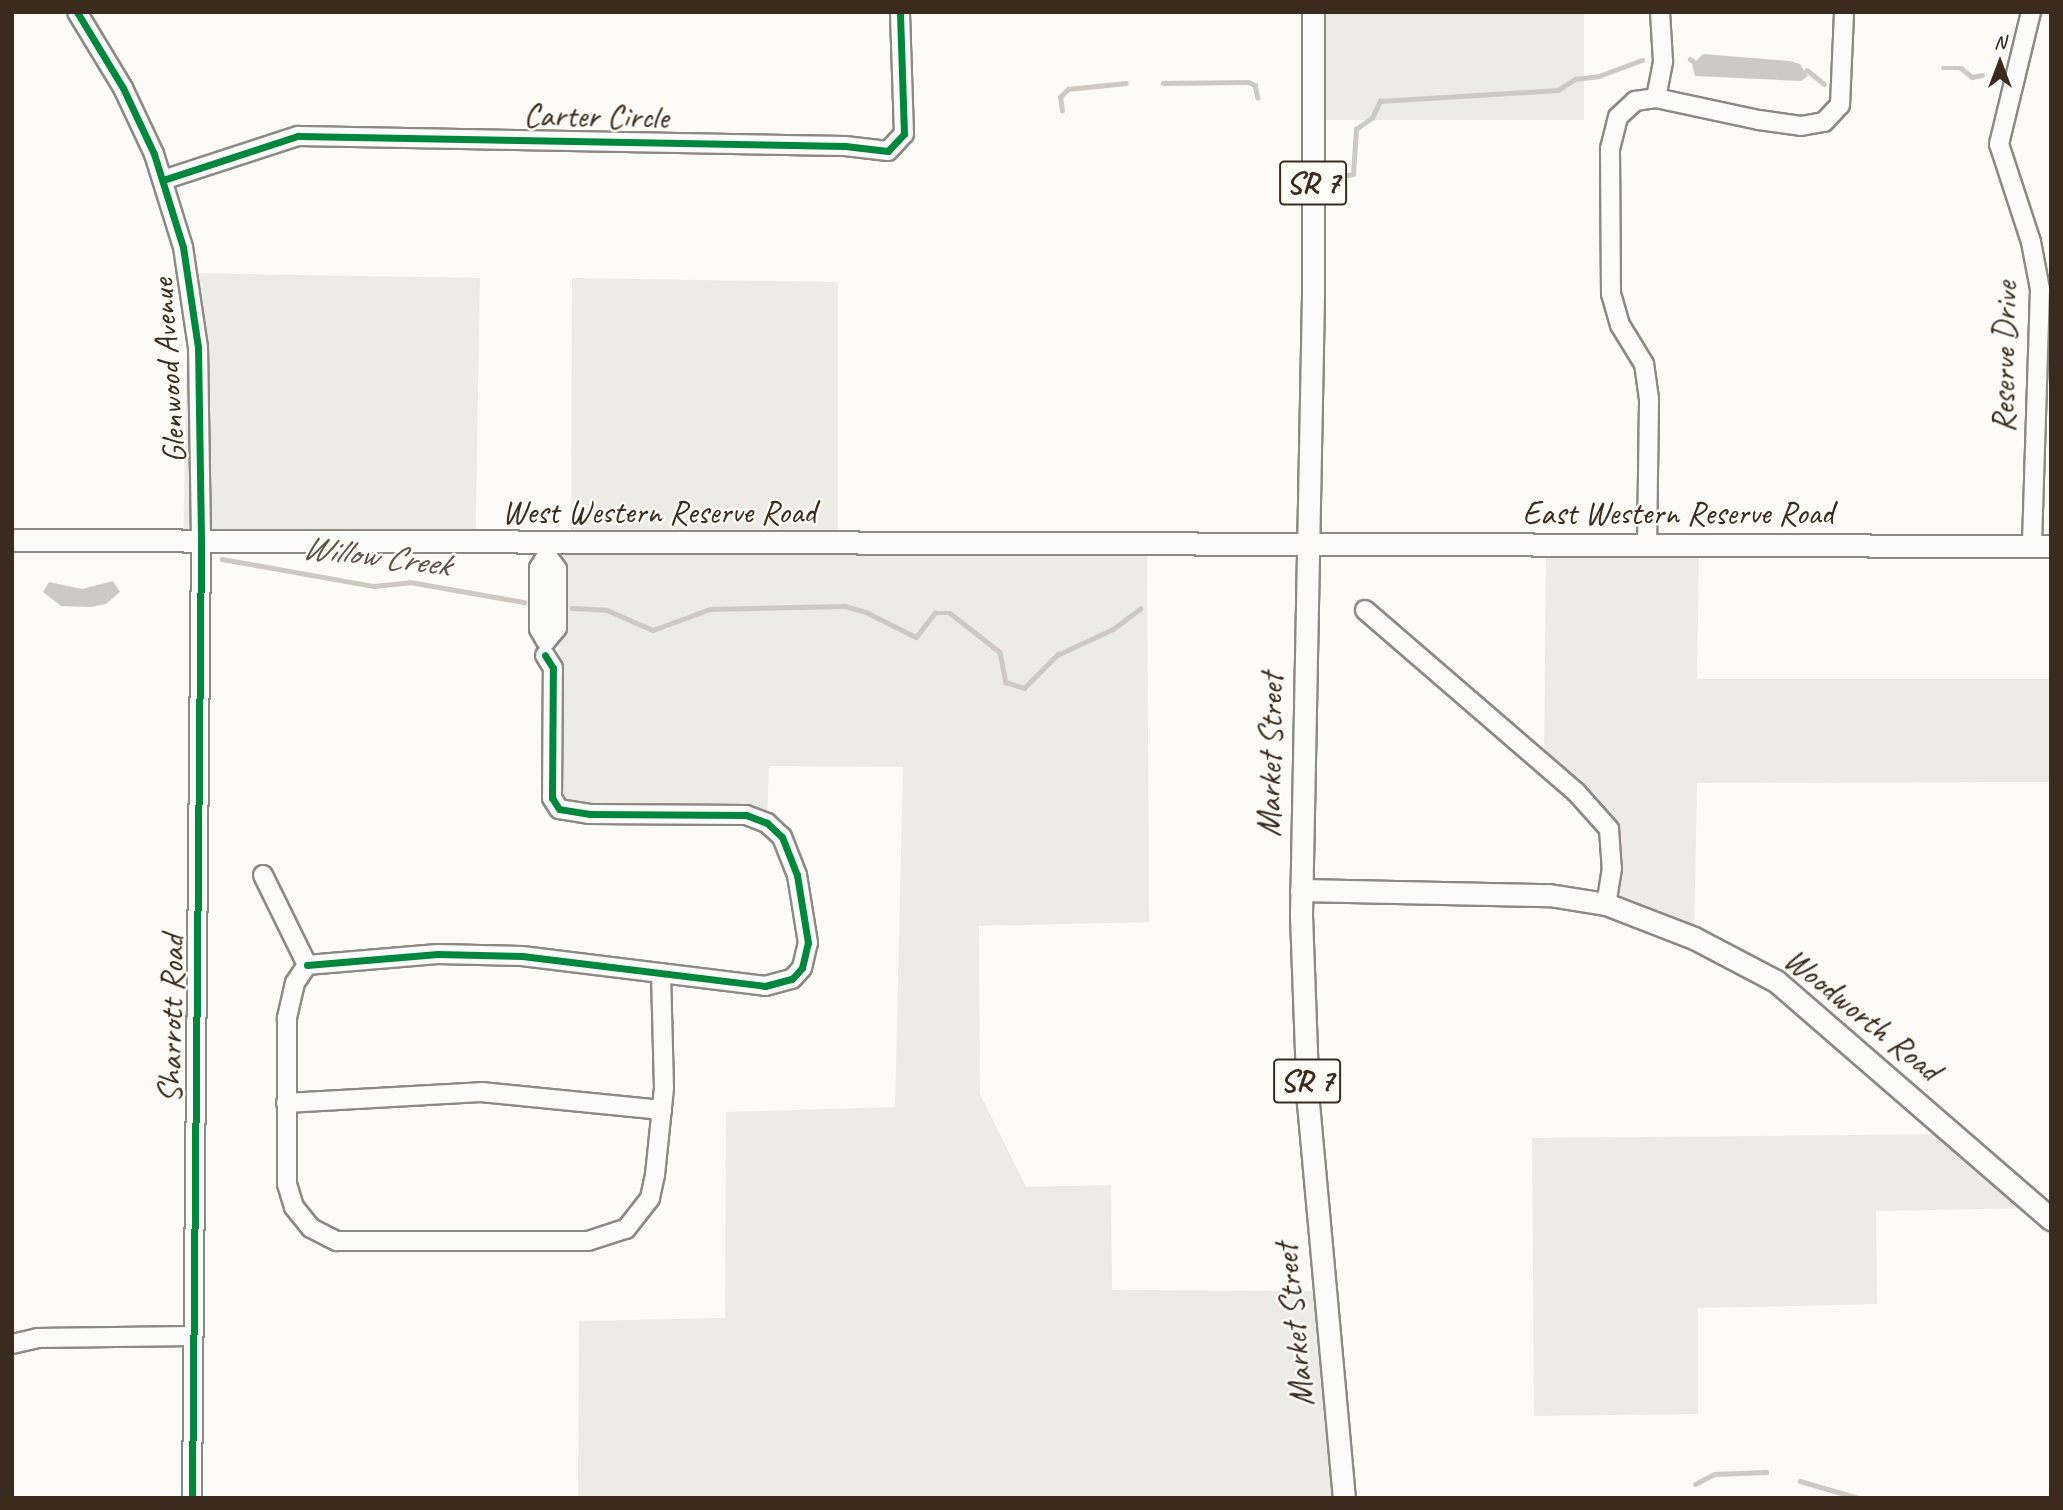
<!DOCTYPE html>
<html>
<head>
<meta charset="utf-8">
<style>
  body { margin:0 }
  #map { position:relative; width:2063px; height:1510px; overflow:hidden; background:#fcfbf8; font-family:Caveat,sans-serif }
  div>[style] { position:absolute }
  .green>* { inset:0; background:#edebe6; transform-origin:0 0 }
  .water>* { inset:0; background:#cec9c4 }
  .stream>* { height:4.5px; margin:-2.25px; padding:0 2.25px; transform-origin:2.25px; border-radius:2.25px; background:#cec9c4 }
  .roads { filter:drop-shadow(2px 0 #8d8985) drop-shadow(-2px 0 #8d8985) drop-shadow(0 2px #8d8985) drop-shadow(0 -2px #8d8985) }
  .minor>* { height:18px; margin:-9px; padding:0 9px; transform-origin:9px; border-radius:9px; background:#fbfbf9 }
  .major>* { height:21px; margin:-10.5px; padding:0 10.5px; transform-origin:10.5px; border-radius:10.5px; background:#fbfbf9 }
  .cycleway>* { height:7px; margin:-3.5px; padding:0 3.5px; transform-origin:3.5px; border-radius:3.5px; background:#00873e }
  span { translate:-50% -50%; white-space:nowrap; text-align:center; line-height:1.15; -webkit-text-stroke:5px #fdfcf7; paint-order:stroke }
  .shield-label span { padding:2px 5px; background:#fdfcf7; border:2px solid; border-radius:5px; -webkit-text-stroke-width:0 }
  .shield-label { font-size:32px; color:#3b2a1e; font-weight:700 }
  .street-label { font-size:33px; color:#3b2a1e }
  .water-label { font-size:35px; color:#615349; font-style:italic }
  .frame { position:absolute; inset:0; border:14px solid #3b2a1e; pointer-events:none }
  .north { position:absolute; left:1965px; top:28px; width:70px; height:70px; -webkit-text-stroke:5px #fdfcf7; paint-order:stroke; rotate:0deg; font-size:19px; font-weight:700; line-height:28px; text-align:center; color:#3b2a1e }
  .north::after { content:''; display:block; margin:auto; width:24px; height:32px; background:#3b2a1e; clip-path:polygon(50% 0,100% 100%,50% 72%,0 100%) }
</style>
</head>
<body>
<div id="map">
  <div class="green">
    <div style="left:1313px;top:12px;width:271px;height:108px"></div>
    <div style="left:188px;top:273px;width:292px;height:268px;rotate:1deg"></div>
    <div style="clip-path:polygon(572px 278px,838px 282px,838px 545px,1147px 543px,1149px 922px,979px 926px,980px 1094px,1026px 1187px,1111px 1185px,1112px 1290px,1323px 1291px,1344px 1498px,578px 1498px,579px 1321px,725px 1318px,726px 1112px,895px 1107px,903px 767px,769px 766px,767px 823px,590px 814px,552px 798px,563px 545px,571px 545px)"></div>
    <div style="clip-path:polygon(1699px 544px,1697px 679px,2051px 679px,2051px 782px,1697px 783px,1694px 938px,1606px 904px,1609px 829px,1544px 765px,1546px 545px)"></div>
    <div style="clip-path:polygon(1955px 1134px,2039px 1208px,1876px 1211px,1877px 1304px,1698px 1308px,1698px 1414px,1534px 1416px,1532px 1138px)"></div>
  </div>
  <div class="water">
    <div style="clip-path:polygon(1703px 54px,1789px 61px,1800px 64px,1808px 76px,1801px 81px,1695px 76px,1692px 65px)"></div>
    <div style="clip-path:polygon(113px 581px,120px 592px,106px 604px,91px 607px,61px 606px,43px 592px,49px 582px,82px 589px)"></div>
  </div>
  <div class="stream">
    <div style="left:1690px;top:59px;width:4px;rotate:34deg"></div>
    <div style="left:1943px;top:68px;width:18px"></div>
    <div style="left:1961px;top:68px;width:14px;rotate:39deg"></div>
    <div style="left:1972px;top:77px;width:10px;rotate:-11deg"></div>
    <div style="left:1807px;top:70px;width:22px;rotate:39deg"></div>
    <div style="left:1163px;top:83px;width:85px;rotate:-0.7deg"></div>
    <div style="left:1248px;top:82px;width:8px;rotate:23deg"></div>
    <div style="left:1255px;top:85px;width:13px;rotate:77deg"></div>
    <div style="left:1062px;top:111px;width:14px;rotate:-98deg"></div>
    <div style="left:1060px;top:97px;width:11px;rotate:-45deg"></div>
    <div style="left:1068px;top:89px;width:58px;rotate:-5.9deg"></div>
    <div style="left:1342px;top:176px;width:11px;rotate:-10deg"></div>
    <div style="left:1353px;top:174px;width:45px;rotate:-86.2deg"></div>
    <div style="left:1356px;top:129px;width:19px;rotate:-35deg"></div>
    <div style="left:1372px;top:118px;width:19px;rotate:-65deg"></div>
    <div style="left:1380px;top:101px;width:178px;rotate:-3.5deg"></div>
    <div style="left:1558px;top:90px;width:20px;rotate:-33deg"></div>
    <div style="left:1575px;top:79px;width:24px;rotate:-7deg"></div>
    <div style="left:1599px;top:76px;width:46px;rotate:-20.4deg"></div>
    <div style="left:222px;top:559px;width:154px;rotate:10.1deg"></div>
    <div style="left:374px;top:586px;width:36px;rotate:-6deg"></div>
    <div style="left:410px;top:582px;width:116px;rotate:10deg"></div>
    <div style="left:572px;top:608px;width:35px;rotate:3deg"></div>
    <div style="left:607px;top:610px;width:50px;rotate:23.5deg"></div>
    <div style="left:653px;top:630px;width:61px;rotate:-20.2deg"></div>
    <div style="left:710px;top:609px;width:135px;rotate:-1.3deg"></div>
    <div style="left:845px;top:606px;width:22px;rotate:16deg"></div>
    <div style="left:866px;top:612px;width:56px;rotate:26.6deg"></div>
    <div style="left:916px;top:637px;width:31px;rotate:-52deg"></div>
    <div style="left:935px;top:613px;width:15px"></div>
    <div style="left:950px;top:613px;width:63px;rotate:38deg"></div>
    <div style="left:1000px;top:652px;width:31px;rotate:79deg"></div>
    <div style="left:1006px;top:682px;width:19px;rotate:18deg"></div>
    <div style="left:1024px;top:688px;width:47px;rotate:-45deg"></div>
    <div style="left:1057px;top:655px;width:62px;rotate:-24.9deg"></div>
    <div style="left:1113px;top:629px;width:34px;rotate:-37deg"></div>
    <div style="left:1800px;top:1481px;width:61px;rotate:16.1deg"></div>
    <div style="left:1695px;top:1484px;width:22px;rotate:-27deg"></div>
    <div style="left:1715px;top:1474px;width:51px;rotate:-2.2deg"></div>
  </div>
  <div class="roads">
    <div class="minor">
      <div style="left:77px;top:12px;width:89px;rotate:58.8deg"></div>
      <div style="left:123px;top:88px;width:73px;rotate:64.8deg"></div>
      <div style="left:154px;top:154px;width:97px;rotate:72.7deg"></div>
      <div style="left:183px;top:247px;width:101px;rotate:81.5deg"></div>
      <div style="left:198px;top:347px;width:194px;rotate:89.1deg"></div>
      <div style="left:201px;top:541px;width:957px;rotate:90.54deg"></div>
      <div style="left:2031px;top:12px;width:136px;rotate:103.6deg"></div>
      <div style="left:1999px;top:144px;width:103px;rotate:71.9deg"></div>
      <div style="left:2031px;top:242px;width:48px;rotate:79.2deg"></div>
      <div style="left:2040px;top:289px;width:257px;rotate:91.8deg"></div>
      <div style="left:1656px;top:98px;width:38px;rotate:-79deg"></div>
      <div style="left:1663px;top:61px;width:49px;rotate:-93.5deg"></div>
      <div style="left:163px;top:180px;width:142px;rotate:-18.1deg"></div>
      <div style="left:298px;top:136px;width:547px;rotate:1.05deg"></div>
      <div style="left:845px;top:146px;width:43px;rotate:6.6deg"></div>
      <div style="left:888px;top:151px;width:23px;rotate:-47deg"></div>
      <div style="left:904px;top:134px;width:122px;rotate:-91.9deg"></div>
      <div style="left:547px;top:544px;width:11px;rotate:90deg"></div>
      <div style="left:547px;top:555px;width:15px;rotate:122deg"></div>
      <div style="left:539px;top:568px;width:61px;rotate:90deg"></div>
      <div style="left:539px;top:629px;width:14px;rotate:60deg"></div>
      <div style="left:546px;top:641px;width:17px;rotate:-50deg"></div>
      <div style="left:557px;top:628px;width:59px;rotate:-90deg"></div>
      <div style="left:557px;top:569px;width:17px;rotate:-126deg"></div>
      <div style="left:1647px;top:546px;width:147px;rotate:-89.2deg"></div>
      <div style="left:1649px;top:399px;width:35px;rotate:-98deg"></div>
      <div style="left:1644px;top:364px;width:46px;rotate:-121.6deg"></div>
      <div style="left:1620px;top:325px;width:32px;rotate:-106deg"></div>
      <div style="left:1611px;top:294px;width:145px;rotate:-90.4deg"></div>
      <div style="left:1610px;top:149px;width:33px;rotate:-76deg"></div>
      <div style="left:1618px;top:117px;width:23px;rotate:-43deg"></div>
      <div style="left:1635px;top:101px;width:21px;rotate:-8deg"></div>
      <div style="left:1656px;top:98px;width:105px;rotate:12.1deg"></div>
      <div style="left:1759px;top:120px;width:42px;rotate:8.1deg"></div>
      <div style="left:1801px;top:126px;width:23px;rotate:-10deg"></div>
      <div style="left:1824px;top:122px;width:23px;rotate:-47deg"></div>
      <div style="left:1840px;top:105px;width:93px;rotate:-87.5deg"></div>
      <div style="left:1365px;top:610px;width:279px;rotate:40.8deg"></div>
      <div style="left:1576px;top:792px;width:50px;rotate:48.3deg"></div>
      <div style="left:1609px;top:829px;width:39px;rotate:86deg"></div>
      <div style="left:1612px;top:868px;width:36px;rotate:99deg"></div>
      <div style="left:263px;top:875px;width:100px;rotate:63.9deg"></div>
      <div style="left:307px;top:965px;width:22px;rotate:124deg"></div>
      <div style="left:295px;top:983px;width:37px;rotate:103deg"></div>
      <div style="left:287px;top:1019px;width:165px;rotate:90deg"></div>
      <div style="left:287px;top:1184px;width:24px;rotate:73deg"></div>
      <div style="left:294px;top:1207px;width:27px;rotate:51deg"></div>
      <div style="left:311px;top:1228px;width:29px;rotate:27deg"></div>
      <div style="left:337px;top:1241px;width:251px"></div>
      <div style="left:588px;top:1241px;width:40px;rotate:-18deg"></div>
      <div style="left:626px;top:1229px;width:39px;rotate:-52deg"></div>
      <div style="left:650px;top:1198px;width:24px;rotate:-78deg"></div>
      <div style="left:655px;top:1175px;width:87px;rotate:-84.1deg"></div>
      <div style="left:664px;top:1088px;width:115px;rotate:-91.5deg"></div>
      <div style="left:307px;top:965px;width:131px;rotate:-4.8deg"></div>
      <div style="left:438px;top:954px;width:84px;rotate:1.4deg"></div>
      <div style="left:522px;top:956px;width:245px;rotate:7deg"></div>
      <div style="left:765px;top:986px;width:28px;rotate:-15deg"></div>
      <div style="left:792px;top:979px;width:15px;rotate:-48deg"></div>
      <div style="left:802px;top:968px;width:26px;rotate:-77deg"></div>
      <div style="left:808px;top:943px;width:69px;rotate:-99.2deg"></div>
      <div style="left:797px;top:875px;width:41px;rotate:-111.5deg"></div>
      <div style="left:782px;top:837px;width:21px;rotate:-137deg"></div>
      <div style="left:767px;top:823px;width:22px;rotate:-159deg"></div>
      <div style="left:746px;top:815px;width:156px;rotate:-179.6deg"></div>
      <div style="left:590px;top:814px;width:31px;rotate:-171deg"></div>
      <div style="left:559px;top:809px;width:13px;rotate:-122deg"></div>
      <div style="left:552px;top:798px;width:130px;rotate:-89.6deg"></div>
      <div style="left:553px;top:668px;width:15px;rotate:-122deg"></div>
      <div style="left:286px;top:1103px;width:195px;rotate:-3.2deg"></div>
      <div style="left:481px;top:1092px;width:182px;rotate:5.7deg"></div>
      <div style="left:12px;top:1344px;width:26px;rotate:-13deg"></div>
      <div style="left:37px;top:1338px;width:156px;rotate:-0.7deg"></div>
    </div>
    <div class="major">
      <div style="left:1313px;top:12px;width:284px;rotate:90deg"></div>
      <div style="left:1313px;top:296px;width:619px;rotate:91.11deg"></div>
      <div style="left:1301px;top:915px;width:188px;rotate:87.9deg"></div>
      <div style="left:1308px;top:1103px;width:397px;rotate:84.8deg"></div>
      <div style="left:12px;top:540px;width:2039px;rotate:0.17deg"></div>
      <div style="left:1301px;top:890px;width:248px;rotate:1.2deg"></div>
      <div style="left:1549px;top:895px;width:58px;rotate:9deg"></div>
      <div style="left:1606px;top:904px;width:94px;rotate:21.1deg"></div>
      <div style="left:1694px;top:938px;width:93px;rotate:27.7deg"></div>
      <div style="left:1776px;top:981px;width:364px;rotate:40.9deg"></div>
    </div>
  </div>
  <div class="cycleway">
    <div style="left:77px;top:12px;width:89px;rotate:58.8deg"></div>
    <div style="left:123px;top:88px;width:73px;rotate:64.8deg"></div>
    <div style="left:154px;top:154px;width:97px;rotate:72.7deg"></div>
    <div style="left:183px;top:247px;width:101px;rotate:81.5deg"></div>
    <div style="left:198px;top:347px;width:194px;rotate:89.1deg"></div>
    <div style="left:201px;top:541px;width:957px;rotate:90.54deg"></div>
    <div style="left:163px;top:180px;width:142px;rotate:-18.1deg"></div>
    <div style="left:298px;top:136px;width:547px;rotate:1.05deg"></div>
    <div style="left:845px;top:146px;width:43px;rotate:6.6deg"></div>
    <div style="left:888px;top:151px;width:23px;rotate:-47deg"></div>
    <div style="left:904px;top:134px;width:122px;rotate:-91.9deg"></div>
    <div style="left:307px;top:965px;width:131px;rotate:-4.8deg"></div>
    <div style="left:438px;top:954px;width:84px;rotate:1.4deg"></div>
    <div style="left:522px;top:956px;width:245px;rotate:7deg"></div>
    <div style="left:765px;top:986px;width:28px;rotate:-15deg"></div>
    <div style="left:792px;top:979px;width:15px;rotate:-48deg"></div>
    <div style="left:802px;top:968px;width:26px;rotate:-77deg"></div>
    <div style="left:808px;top:943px;width:69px;rotate:-99.2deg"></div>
    <div style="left:797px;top:875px;width:41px;rotate:-111.5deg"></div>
    <div style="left:782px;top:837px;width:21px;rotate:-137deg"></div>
    <div style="left:767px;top:823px;width:22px;rotate:-159deg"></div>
    <div style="left:746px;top:815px;width:156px;rotate:-179.6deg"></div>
    <div style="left:590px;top:814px;width:31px;rotate:-171deg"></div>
    <div style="left:559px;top:809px;width:13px;rotate:-122deg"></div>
    <div style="left:552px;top:798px;width:130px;rotate:-89.6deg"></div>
    <div style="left:553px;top:668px;width:15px;rotate:-122deg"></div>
  </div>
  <div class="shield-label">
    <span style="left:1313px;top:183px">SR 7</span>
    <span style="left:1307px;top:1081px">SR 7</span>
  </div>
  <div class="street-label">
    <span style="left:596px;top:117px;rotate:1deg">Carter Circle</span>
    <span style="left:2005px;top:357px;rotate:-89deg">Reserve Drive</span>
    <span style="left:169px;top:371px;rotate:-94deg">Glenwood Avenue</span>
    <span style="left:659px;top:513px">West Western Reserve Road</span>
    <span style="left:1678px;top:514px">East Western Reserve Road</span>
    <span style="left:1271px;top:755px;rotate:-89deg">Market Street</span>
    <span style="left:1862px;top:1015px;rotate:39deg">Woodworth Road</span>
    <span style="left:172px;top:1019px;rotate:-89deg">Sharrott Road</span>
    <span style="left:1295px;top:1325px;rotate:-96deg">Market Street</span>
  </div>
  <div class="water-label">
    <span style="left:376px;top:556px;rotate:7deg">Willow Creek</span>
  </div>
  <div class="frame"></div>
  <div class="north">N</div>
</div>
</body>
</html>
